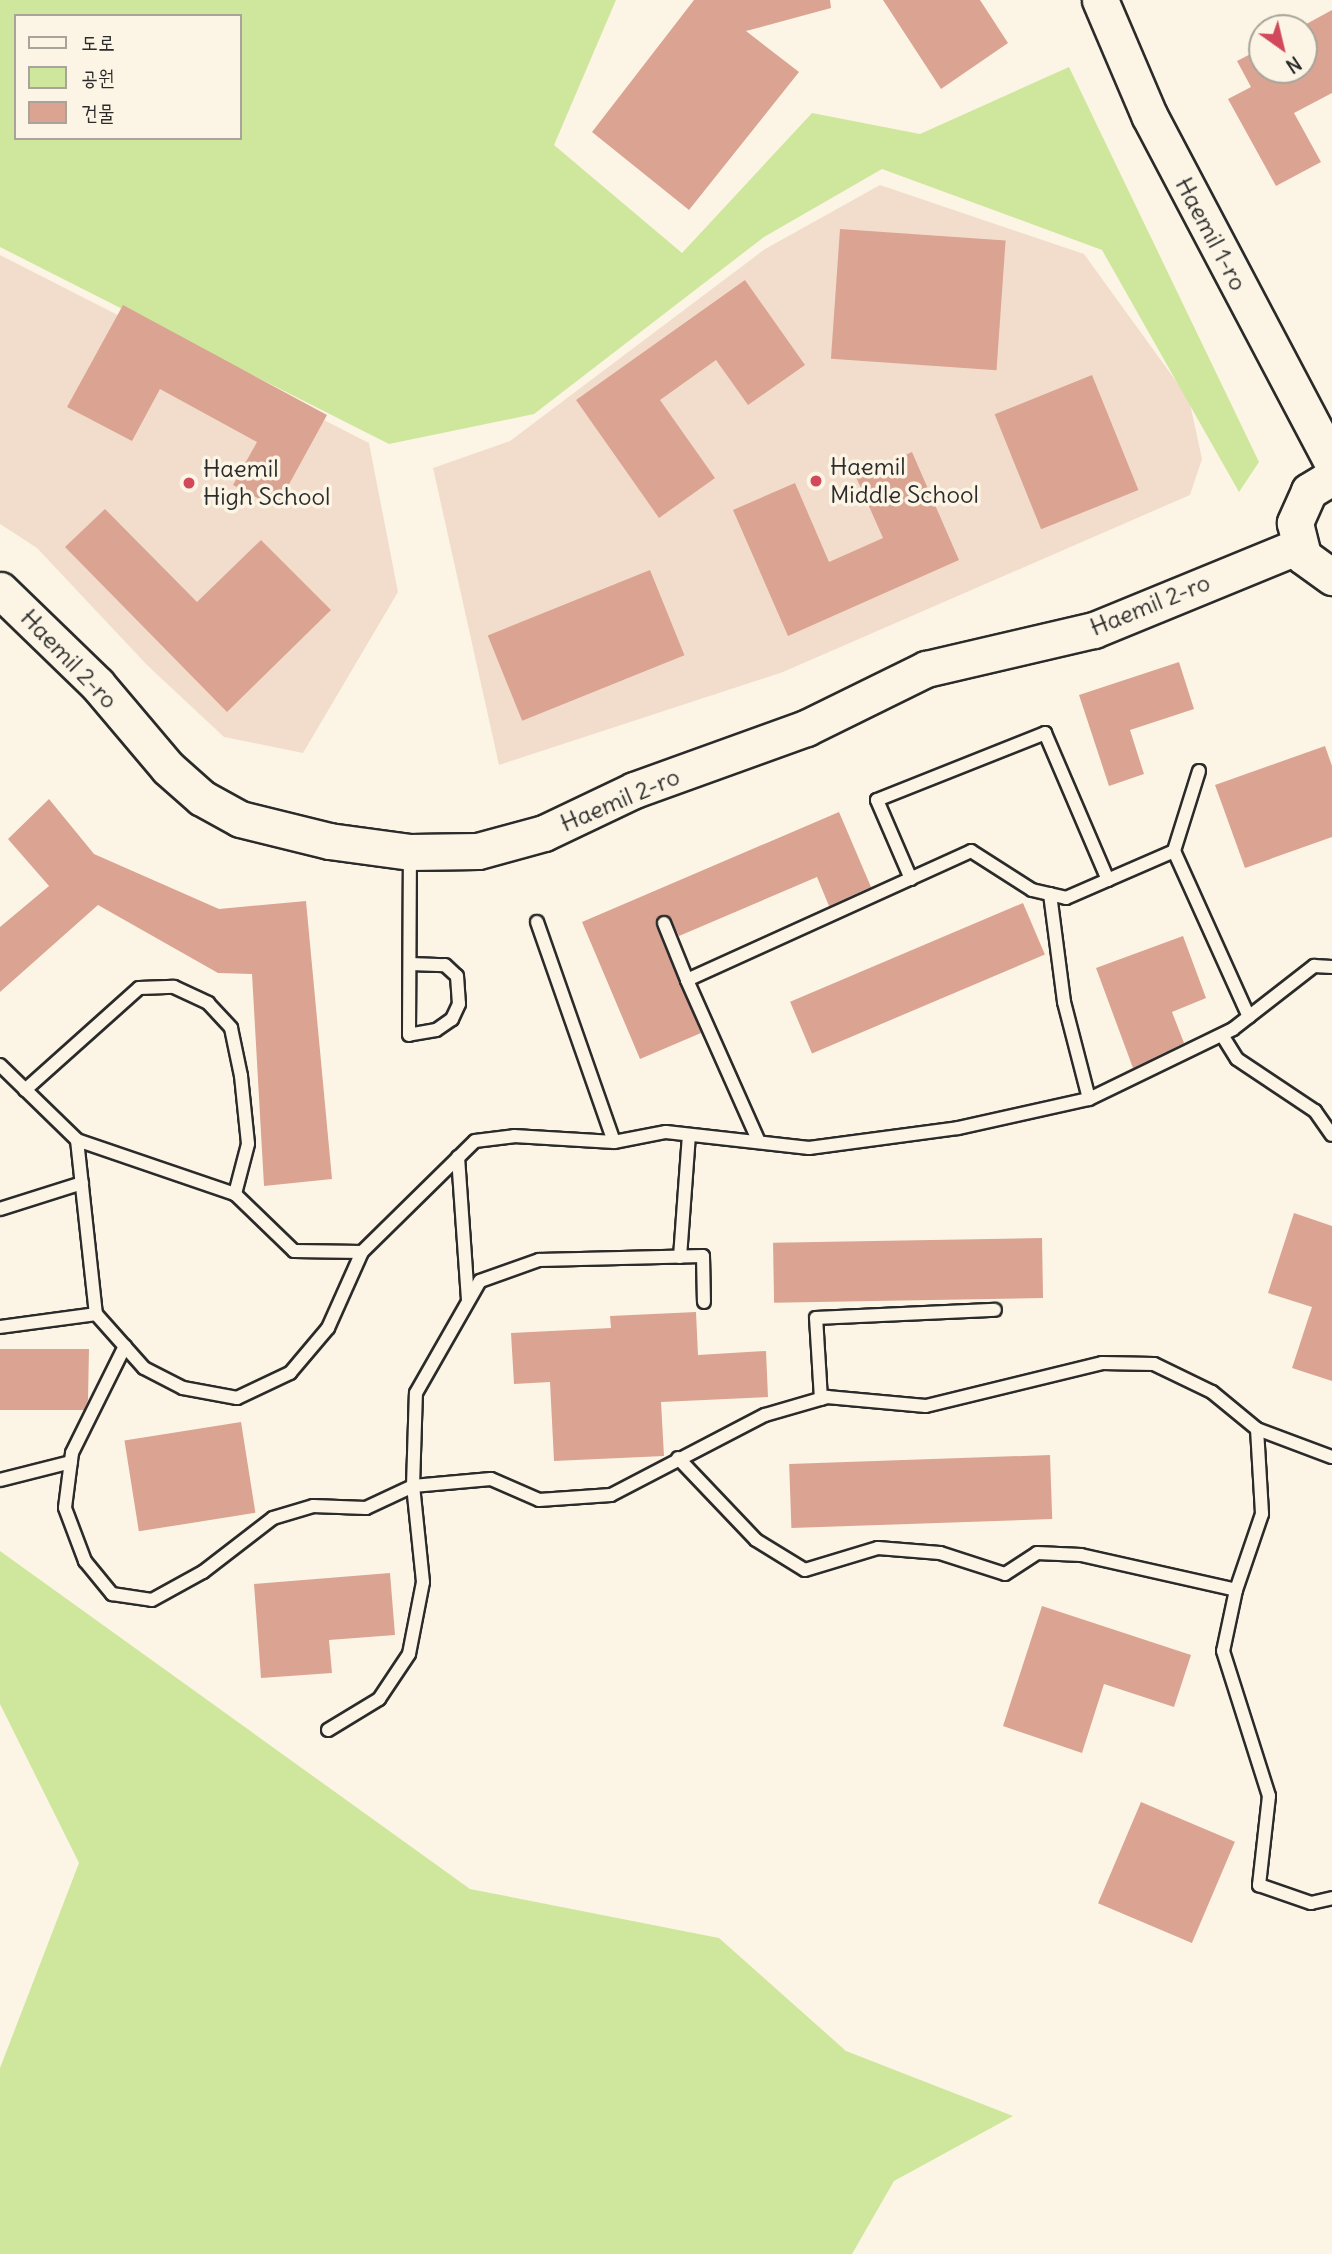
<!DOCTYPE html>
<html>
<head>
<meta charset="utf-8">
<style>
  body { margin:0 }
  #map { position:relative; width:1332px; height:2254px; overflow:hidden; background:#fcf5e5; font-family:Delius,"Poor Story",sans-serif }
  div>[style] { position:absolute }
  .built>* { inset:0; background:#f2ddcc }
  .green>* { inset:0; background:#cfe79c }
  .building>* { inset:0; background:#dba492; transform-origin:0 0 }
  .roads { filter:drop-shadow(2px 0 #2b2b2b) drop-shadow(-2px 0 #2b2b2b) drop-shadow(0 2px #2b2b2b) drop-shadow(0 -2px #2b2b2b) }
  .lane>* { height:12px; margin:-6px; padding:0 6px; transform-origin:6px; border-radius:6px; background:#fcf5e5 }
  .secondary>* { height:35px; margin:-17.5px; padding:0 17.5px; transform-origin:17.5px; border-radius:17.5px; background:#fcf5e5 }
  .dots>* { width:19px; height:19px; translate:-50% -50%; box-sizing:border-box; border:4px solid #fcf5e5; border-radius:50% }
  span { translate:-50% -50%; white-space:nowrap; text-align:center; line-height:1.15; -webkit-text-stroke:7px #fcf5e5; paint-order:stroke }
  .street-label { font-size:24px; color:#2b2b2b }
  .poi-label { font-size:24px; color:#2b2b2b }
  .left { translate:0 -50%; text-align:left }
  .legend { position:absolute; left:14px; top:14px; width:228px; height:126px; box-sizing:border-box; background:#fcf5e5; border:2px solid #a8a49b; margin:0; padding:9px 12px; list-style:none; font-size:21px; color:#2b2b2b }
  .legend li { display:flex; align-items:center; gap:14px; height:35px }
  .legend b { width:35px; border:2px solid #a8a49b }
  .north { position:absolute; left:1248px; top:14px; width:70px; height:70px; box-sizing:border-box; background:#fcf5e5; border:2px solid #a8a49b; border-radius:50%; rotate:146deg; font-size:19px; font-weight:700; line-height:28px; text-align:center; color:#2b2b2b }
  .north::after { content:''; display:block; margin:auto; width:24px; height:32px; background:#d1495b; clip-path:polygon(50% 0,100% 100%,50% 72%,0 100%) }
</style>
</head>
<body>
<div id="map">
  <div class="built">
    <div style="clip-path:polygon(880px 185px,1084px 254px,1189px 399px,1202px 459px,1190px 495px,783px 672px,499px 765px,433px 468px,510px 441px,765px 249px)"></div>
    <div style="clip-path:polygon(0 255px,369px 443px,398px 592px,303px 753px,224px 737px,147px 665px,37px 548px,0 524px)"></div>
  </div>
  <div class="green">
    <div style="clip-path:polygon(evenodd,0 0,616px 0,554px 145px,682px 253px,812px 113px,920px 134px,1069px 67px,1259px 462px,1239px 492px,1102px 250px,882px 169px,764px 237px,534px 414px,389px 444px,0 247px,0 0,16px 16px,240px 16px,240px 138px,16px 138px,16px 16px)"></div>
    <div style="clip-path:polygon(0 1551px,470px 1889px,719px 1938px,846px 2051px,1013px 2116px,894px 2181px,852px 2254px,0 2254px,0 2068px,79px 1863px,0 1704px)"></div>
  </div>
  <div class="building">
    <div style="clip-path:polygon(694px 0,830px 0,831px 8px,746px 31px,799px 72px,689px 210px,592px 132px)"></div>
    <div style="clip-path:polygon(883px 0,980px 0,1008px 43px,941px 89px)"></div>
    <div style="clip-path:polygon(1332px 10px,1332px 93px,1294px 113px,1321px 162px,1276px 186px,1228px 99px,1251px 87px,1237px 61px,1262px 48px,1262px 70px,1304px 70px,1304px 28px,1299px 28px)"></div>
    <div style="left:840px;top:229px;width:166px;height:130px;rotate:4deg"></div>
    <div style="clip-path:polygon(745px 280px,805px 365px,748px 405px,716px 360px,660px 400px,715px 478px,659px 518px,576px 400px)"></div>
    <div style="clip-path:polygon(123px 305px,327px 415px,276px 508px,233px 485px,257px 442px,160px 389px,132px 441px,67px 407px)"></div>
    <div style="left:1092px;top:375px;width:124px;height:105px;rotate:68deg"></div>
    <div style="clip-path:polygon(912px 452px,959px 560px,788px 636px,733px 510px,795px 483px,829px 562px,883px 538px,856px 477px)"></div>
    <div style="clip-path:polygon(105px 509px,197px 602px,261px 540px,331px 610px,227px 712px,65px 547px)"></div>
    <div style="left:650px;top:570px;width:92px;height:175px;rotate:68deg"></div>
    <div style="clip-path:polygon(1179px 662px,1194px 709px,1130px 730px,1144px 774px,1109px 786px,1079px 695px)"></div>
    <div style="clip-path:polygon(1325px 746px,1332px 766px,1332px 837px,1245px 868px,1215px 785px)"></div>
    <div style="clip-path:polygon(49px 799px,94px 854px,219px 909px,306px 901px,332px 1179px,264px 1186px,252px 974px,218px 973px,98px 905px,0 992px,0 927px,49px 886px,8px 839px)"></div>
    <div style="clip-path:polygon(839px 812px,871px 887px,829px 906px,817px 877px,679px 936px,670px 917px,658px 917px,656px 926px,701px 1033px,640px 1059px,582px 922px)"></div>
    <div style="left:1023px;top:903px;width:56px;height:253px;rotate:67deg"></div>
    <div style="clip-path:polygon(1183px 936px,1206px 998px,1172px 1012px,1184px 1043px,1133px 1068px,1096px 968px)"></div>
    <div style="clip-path:polygon(1294px 1213px,1332px 1226px,1332px 1381px,1292px 1368px,1312px 1307px,1268px 1293px)"></div>
    <div style="left:1042px;top:1238px;width:60px;height:269px;rotate:89deg"></div>
    <div style="clip-path:polygon(696px 1312px,698px 1355px,766px 1351px,768px 1397px,661px 1402px,664px 1456px,554px 1461px,550px 1382px,514px 1384px,511px 1333px,611px 1328px,610px 1316px)"></div>
    <div style="clip-path:polygon(0 1349px,89px 1349px,88px 1400px,84px 1410px,0 1410px)"></div>
    <div style="left:241px;top:1422px;width:92px;height:118px;rotate:81deg"></div>
    <div style="left:1050px;top:1455px;width:64px;height:261px;rotate:88deg"></div>
    <div style="clip-path:polygon(390px 1573px,395px 1635px,329px 1640px,332px 1673px,261px 1678px,254px 1584px)"></div>
    <div style="clip-path:polygon(1042px 1606px,1191px 1655px,1174px 1707px,1104px 1684px,1082px 1753px,1003px 1726px)"></div>
    <div style="left:1141px;top:1802px;width:102px;height:110px;rotate:23deg"></div>
  </div>
  <div class="roads">
    <div class="lane">
      <div style="left:1199px;top:771px;width:84px;rotate:107.4deg"></div>
      <div style="left:1174px;top:851px;width:182px;rotate:65.7deg"></div>
      <div style="left:911px;top:879px;width:86px;rotate:-113.3deg"></div>
      <div style="left:877px;top:800px;width:181px;rotate:-21.7deg"></div>
      <div style="left:1045px;top:733px;width:160px;rotate:66.8deg"></div>
      <div style="left:1050px;top:894px;width:109px;rotate:82.6deg"></div>
      <div style="left:1064px;top:1002px;width:100px;rotate:75.5deg"></div>
      <div style="left:537px;top:922px;width:233px;rotate:70.7deg"></div>
      <div style="left:664px;top:923px;width:61px;rotate:68deg"></div>
      <div style="left:410px;top:964px;width:35px;rotate:2deg"></div>
      <div style="left:445px;top:965px;width:16px;rotate:43deg"></div>
      <div style="left:457px;top:976px;width:28px;rotate:86deg"></div>
      <div style="left:459px;top:1004px;width:17px;rotate:115deg"></div>
      <div style="left:452px;top:1019px;width:19px;rotate:145deg"></div>
      <div style="left:436px;top:1030px;width:27px;rotate:170deg"></div>
      <div style="left:409px;top:1035px;width:180px;rotate:-89.7deg"></div>
      <div style="left:1222px;top:1035px;width:28px;rotate:58deg"></div>
      <div style="left:1237px;top:1059px;width:94px;rotate:33.7deg"></div>
      <div style="left:1315px;top:1111px;width:29px;rotate:55deg"></div>
      <div style="left:0;top:1065px;width:107px;rotate:44.2deg"></div>
      <div style="left:77px;top:1140px;width:167px;rotate:18.9deg"></div>
      <div style="left:235px;top:1194px;width:82px;rotate:44deg"></div>
      <div style="left:294px;top:1251px;width:68px;rotate:0.8deg"></div>
      <div style="left:25px;top:1090px;width:153px;rotate:-41.8deg"></div>
      <div style="left:139px;top:988px;width:35px;rotate:-2deg"></div>
      <div style="left:174px;top:987px;width:38px;rotate:25deg"></div>
      <div style="left:208px;top:1003px;width:34px;rotate:47deg"></div>
      <div style="left:231px;top:1028px;width:49px;rotate:78.2deg"></div>
      <div style="left:241px;top:1076px;width:68px;rotate:84.1deg"></div>
      <div style="left:248px;top:1144px;width:52px;rotate:104.6deg"></div>
      <div style="left:77px;top:1140px;width:175px;rotate:83.8deg"></div>
      <div style="left:96px;top:1314px;width:72px;rotate:48.4deg"></div>
      <div style="left:144px;top:1368px;width:44px;rotate:27.1deg"></div>
      <div style="left:183px;top:1388px;width:55px;rotate:10.5deg"></div>
      <div style="left:237px;top:1398px;width:59px;rotate:-25.3deg"></div>
      <div style="left:290px;top:1373px;width:59px;rotate:-49.8deg"></div>
      <div style="left:328px;top:1328px;width:83px;rotate:-65.9deg"></div>
      <div style="left:362px;top:1252px;width:158px;rotate:-44.5deg"></div>
      <div style="left:475px;top:1141px;width:39px;rotate:-7deg"></div>
      <div style="left:514px;top:1136px;width:100px;rotate:3.4deg"></div>
      <div style="left:614px;top:1142px;width:53px;rotate:-10.9deg"></div>
      <div style="left:666px;top:1132px;width:144px;rotate:6.4deg"></div>
      <div style="left:809px;top:1148px;width:150px;rotate:-7.6deg"></div>
      <div style="left:958px;top:1128px;width:134px;rotate:-12.5deg"></div>
      <div style="left:1089px;top:1099px;width:160px;rotate:-25.9deg"></div>
      <div style="left:1233px;top:1029px;width:103px;rotate:-37.9deg"></div>
      <div style="left:1314px;top:966px;width:18px;rotate:3deg"></div>
      <div style="left:759px;top:1142px;width:177px;rotate:-114deg"></div>
      <div style="left:687px;top:980px;width:312px;rotate:-24.4deg"></div>
      <div style="left:971px;top:851px;width:72px;rotate:32.6deg"></div>
      <div style="left:1032px;top:890px;width:35px;rotate:13deg"></div>
      <div style="left:1066px;top:898px;width:118px;rotate:-23.5deg"></div>
      <div style="left:458px;top:1157px;width:143px;rotate:86deg"></div>
      <div style="left:0;top:1209px;width:86px;rotate:-17.6deg"></div>
      <div style="left:680px;top:1257px;width:122px;rotate:-85.8deg"></div>
      <div style="left:0;top:1327px;width:97px;rotate:-7.7deg"></div>
      <div style="left:125px;top:1346px;width:119px;rotate:116.4deg"></div>
      <div style="left:72px;top:1453px;width:55px;rotate:97.3deg"></div>
      <div style="left:65px;top:1508px;width:57px;rotate:69.3deg"></div>
      <div style="left:85px;top:1561px;width:43px;rotate:50.7deg"></div>
      <div style="left:112px;top:1594px;width:40px;rotate:8.5deg"></div>
      <div style="left:152px;top:1600px;width:58px;rotate:-28.8deg"></div>
      <div style="left:203px;top:1572px;width:88px;rotate:-37.6deg"></div>
      <div style="left:273px;top:1518px;width:42px;rotate:-16.7deg"></div>
      <div style="left:313px;top:1506px;width:53px;rotate:2.2deg"></div>
      <div style="left:366px;top:1508px;width:52px;rotate:-25.1deg"></div>
      <div style="left:413px;top:1486px;width:78px;rotate:-5.1deg"></div>
      <div style="left:491px;top:1479px;width:52px;rotate:23.6deg"></div>
      <div style="left:539px;top:1500px;width:72px;rotate:-4deg"></div>
      <div style="left:611px;top:1495px;width:174px;rotate:-27.5deg"></div>
      <div style="left:765px;top:1415px;width:65px;rotate:-16.2deg"></div>
      <div style="left:827px;top:1397px;width:99px;rotate:5.2deg"></div>
      <div style="left:926px;top:1406px;width:181px;rotate:-13.7deg"></div>
      <div style="left:1102px;top:1363px;width:52px;rotate:1.1deg"></div>
      <div style="left:1154px;top:1364px;width:64px;rotate:25.8deg"></div>
      <div style="left:1212px;top:1392px;width:58px;rotate:39.4deg"></div>
      <div style="left:1257px;top:1429px;width:80px;rotate:20.5deg"></div>
      <div style="left:821px;top:1399px;width:81px;rotate:-93.5deg"></div>
      <div style="left:816px;top:1318px;width:179px;rotate:-2.6deg"></div>
      <div style="left:1257px;top:1429px;width:85px;rotate:86.6deg"></div>
      <div style="left:1262px;top:1514px;width:80px;rotate:108.9deg"></div>
      <div style="left:1236px;top:1590px;width:62px;rotate:102deg"></div>
      <div style="left:1223px;top:1651px;width:152px;rotate:72.4deg"></div>
      <div style="left:1269px;top:1796px;width:90px;rotate:96.4deg"></div>
      <div style="left:1259px;top:1885px;width:55px;rotate:19.1deg"></div>
      <div style="left:1311px;top:1903px;width:22px;rotate:-13deg"></div>
      <div style="left:678px;top:1458px;width:113px;rotate:46.4deg"></div>
      <div style="left:756px;top:1540px;width:57px;rotate:31.5deg"></div>
      <div style="left:805px;top:1570px;width:76px;rotate:-16.8deg"></div>
      <div style="left:878px;top:1548px;width:62px;rotate:4.6deg"></div>
      <div style="left:940px;top:1553px;width:68px;rotate:17.9deg"></div>
      <div style="left:1005px;top:1574px;width:38px;rotate:-33deg"></div>
      <div style="left:1037px;top:1553px;width:44px;rotate:2.6deg"></div>
      <div style="left:1081px;top:1555px;width:159px;rotate:12.7deg"></div>
      <div style="left:0;top:1480px;width:73px;rotate:-14.2deg"></div>
      <div style="left:328px;top:1730px;width:60px;rotate:-31.3deg"></div>
      <div style="left:379px;top:1699px;width:54px;rotate:-56.3deg"></div>
      <div style="left:409px;top:1654px;width:73px;rotate:-79deg"></div>
      <div style="left:423px;top:1582px;width:97px;rotate:-95.9deg"></div>
      <div style="left:413px;top:1486px;width:93px;rotate:-88.2deg"></div>
      <div style="left:416px;top:1393px;width:129px;rotate:-60.3deg"></div>
      <div style="left:480px;top:1281px;width:63px;rotate:-19.6deg"></div>
      <div style="left:539px;top:1260px;width:164px;rotate:-1.4deg"></div>
      <div style="left:703px;top:1256px;width:46px;rotate:88.8deg"></div>
    </div>
    <div class="secondary">
      <div style="left:1100px;top:0;width:125px;rotate:66.9deg"></div>
      <div style="left:1149px;top:115px;width:392px;rotate:62.2deg"></div>
      <div style="left:1332px;top:477px;width:27px;rotate:149deg"></div>
      <div style="left:1309px;top:491px;width:35px;rotate:114deg"></div>
      <div style="left:1295px;top:523px;width:34px;rotate:76deg"></div>
      <div style="left:1303px;top:556px;width:36px;rotate:36deg"></div>
      <div style="left:0;top:590px;width:135px;rotate:44.1deg"></div>
      <div style="left:97px;top:684px;width:110px;rotate:49.8deg"></div>
      <div style="left:168px;top:768px;width:45px;rotate:41.4deg"></div>
      <div style="left:202px;top:798px;width:43px;rotate:28.9deg"></div>
      <div style="left:240px;top:819px;width:92px;rotate:13.9deg"></div>
      <div style="left:329px;top:841px;width:82px;rotate:7.7deg"></div>
      <div style="left:410px;top:852px;width:68px;rotate:-0.8deg"></div>
      <div style="left:478px;top:851px;width:68px;rotate:-15.3deg"></div>
      <div style="left:544px;top:833px;width:100px;rotate:-25.5deg"></div>
      <div style="left:634px;top:790px;width:183px;rotate:-19.8deg"></div>
      <div style="left:806px;top:728px;width:134px;rotate:-26.2deg"></div>
      <div style="left:926px;top:669px;width:172px;rotate:-13.1deg"></div>
      <div style="left:1094px;top:630px;width:222px;rotate:-22.3deg"></div>
    </div>
  </div>
  <div class="dots">
    <div style="left:816px;top:481px;background:#d1495b"></div>
    <div style="left:189px;top:483px;background:#d1495b"></div>
  </div>
  <div class="street-label">
    <span style="left:1211px;top:234px;rotate:62deg">Haemil 1-ro</span>
    <span style="left:1150px;top:605px;rotate:-22deg">Haemil 2-ro</span>
    <span style="left:69px;top:659px;rotate:46deg">Haemil 2-ro</span>
    <span style="left:620px;top:800px;rotate:-23deg">Haemil 2-ro</span>
  </div>
  <div class="poi-label">
    <span class="left" style="left:830px;top:481px">Haemil<br>Middle School</span>
    <span class="left" style="left:203px;top:483px">Haemil<br>High School</span>
  </div>
  <ul class="legend">
  <li><b style="height:9px;background:#fcf5e5"></b>도로</li>
  <li><b style="height:19px;background:#cfe79c"></b>공원</li>
  <li><b style="height:19px;background:#dba492"></b>건물</li>
  </ul>
  <div class="north">N</div>
</div>
</body>
</html>
